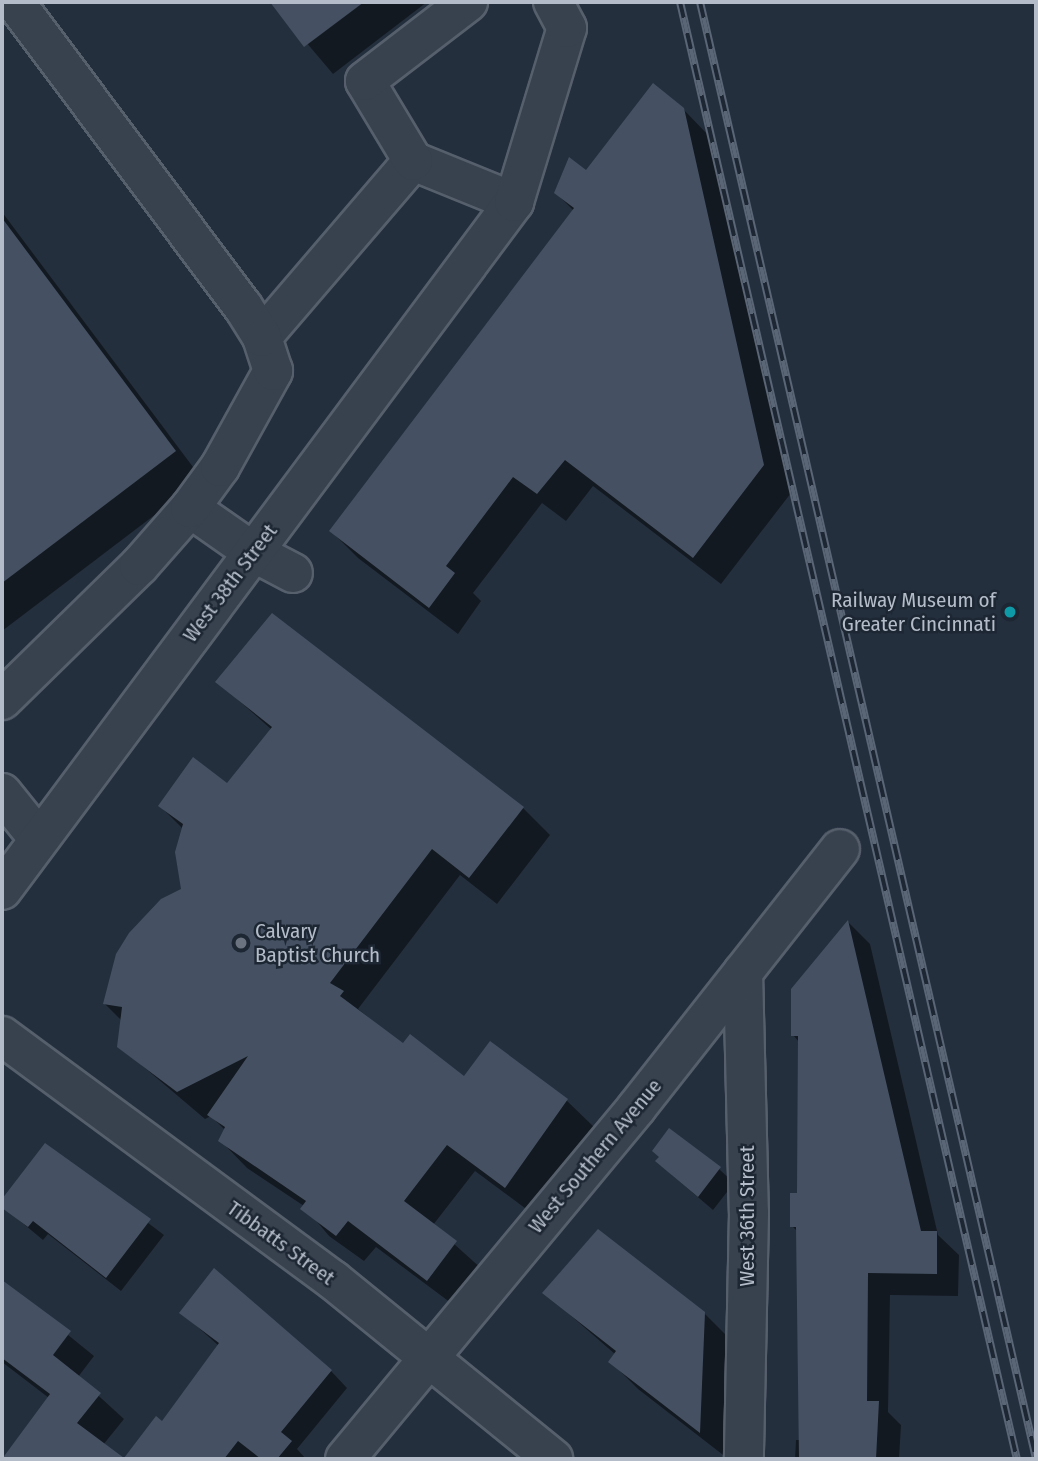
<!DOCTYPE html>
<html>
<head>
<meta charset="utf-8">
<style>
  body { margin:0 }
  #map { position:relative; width:1038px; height:1461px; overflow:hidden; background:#242f3e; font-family:"Fira Sans Condensed",sans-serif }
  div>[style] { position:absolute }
  .shadow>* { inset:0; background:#0007 }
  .building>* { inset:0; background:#455162 }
  .roads { filter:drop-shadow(2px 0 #565f6c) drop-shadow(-2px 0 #565f6c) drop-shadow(0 2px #565f6c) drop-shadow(0 -2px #565f6c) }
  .minor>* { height:38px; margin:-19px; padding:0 19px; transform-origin:19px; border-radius:19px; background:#38414e }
  .rail>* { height:8px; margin-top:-4px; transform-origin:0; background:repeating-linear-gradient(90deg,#1d2633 0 16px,#5a6575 0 32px); box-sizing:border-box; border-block:2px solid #5a6575 }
  .dots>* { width:19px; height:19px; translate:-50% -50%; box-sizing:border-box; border:4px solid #1d2633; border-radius:50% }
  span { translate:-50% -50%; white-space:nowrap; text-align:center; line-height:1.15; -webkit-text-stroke:5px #1d2633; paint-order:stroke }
  .street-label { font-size:21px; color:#b4bcc9 }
  .poi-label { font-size:21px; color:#b4bcc9 }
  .right { translate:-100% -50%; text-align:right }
  .left { translate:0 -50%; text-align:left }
  .frame { position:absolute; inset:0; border:4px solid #b4bcc9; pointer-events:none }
</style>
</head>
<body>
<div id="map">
  <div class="shadow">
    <div style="clip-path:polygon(272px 2px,427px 2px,333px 74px)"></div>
    <div style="clip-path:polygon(683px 109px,711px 138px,791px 493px,721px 584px,593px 486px,566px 521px,542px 503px,473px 593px,481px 601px,458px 634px,358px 558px,331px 531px,574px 211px,556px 193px)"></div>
    <div style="clip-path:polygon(2px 212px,202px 479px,2px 631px)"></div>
    <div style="clip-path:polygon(218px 682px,523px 808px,550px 835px,497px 904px,460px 875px,358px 1009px,403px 1045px,465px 1078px,566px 1100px,594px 1127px,533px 1214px,475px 1171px,433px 1225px,483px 1270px,455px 1306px,376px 1247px,364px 1261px,329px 1236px,304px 1206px,247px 1168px,220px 1140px,225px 1130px,211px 1116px,205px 1119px,119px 1046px,122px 1021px,105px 1004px,183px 890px,183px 829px,160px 806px,227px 786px,272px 730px)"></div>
    <div style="clip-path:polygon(848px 922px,870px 944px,938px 1235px,959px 1255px,958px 1296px,890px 1295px,888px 1412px,901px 1425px,899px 1459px,795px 1459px,796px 1440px,801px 1440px,797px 1231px,792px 1226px,799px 1195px,800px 1043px,793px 1035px)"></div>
    <div style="clip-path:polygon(45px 1145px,164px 1235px,121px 1291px,48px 1234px,43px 1240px,2px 1206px)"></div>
    <div style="clip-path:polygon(719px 1169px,734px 1183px,713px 1210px,672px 1175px)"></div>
    <div style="clip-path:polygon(9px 1287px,94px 1356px,78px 1377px,124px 1419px,103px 1445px,122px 1459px,18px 1459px,10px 1451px,49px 1398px,2px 1362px,2px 1296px)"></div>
    <div style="clip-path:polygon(545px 1293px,704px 1313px,732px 1341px,727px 1458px,638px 1389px,611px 1362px,616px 1355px)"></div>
    <div style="clip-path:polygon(182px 1313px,331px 1371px,347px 1388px,297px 1449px,306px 1459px,147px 1459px,135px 1447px,162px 1423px,219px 1346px)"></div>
  </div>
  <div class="building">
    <div style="clip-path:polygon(270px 2px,364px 2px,304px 47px)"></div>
    <div style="clip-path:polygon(653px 83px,684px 108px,764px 465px,693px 558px,565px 460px,537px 494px,513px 477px,446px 566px,455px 573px,429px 608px,329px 531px,574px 208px,554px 193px,569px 157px,586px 170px)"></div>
    <div style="clip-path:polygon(2px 218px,176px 451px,2px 583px)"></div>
    <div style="clip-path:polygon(272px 613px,524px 807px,469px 878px,432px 849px,330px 983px,344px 991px,340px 996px,403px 1043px,410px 1034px,464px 1076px,490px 1041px,568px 1099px,505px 1188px,447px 1145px,404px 1201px,457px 1241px,427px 1281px,348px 1221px,336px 1236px,300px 1209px,306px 1201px,218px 1141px,225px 1127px,207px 1115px,248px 1056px,177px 1092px,117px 1047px,122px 1007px,103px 1004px,116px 954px,129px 933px,161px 899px,181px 889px,175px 852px,183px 824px,158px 806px,193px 757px,227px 783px,272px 727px,215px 682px)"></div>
    <div style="clip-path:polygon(848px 920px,921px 1231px,937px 1231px,937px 1274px,868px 1273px,867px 1401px,879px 1401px,876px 1459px,799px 1459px,796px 1227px,790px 1227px,790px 1193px,797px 1193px,798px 1036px,791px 1036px,791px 989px)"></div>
    <div style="clip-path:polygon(669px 1128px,721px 1167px,698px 1197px,655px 1161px,659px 1157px,652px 1151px)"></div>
    <div style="clip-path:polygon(45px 1143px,151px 1219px,106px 1278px,33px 1221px,28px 1227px,2px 1208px,2px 1199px)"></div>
    <div style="clip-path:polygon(598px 1229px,705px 1312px,700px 1433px,608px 1362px,616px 1351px,542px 1293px)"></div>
    <div style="clip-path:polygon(214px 1268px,332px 1370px,281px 1432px,292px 1441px,277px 1459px,261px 1459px,238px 1441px,224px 1459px,2px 1459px,50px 1394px,2px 1358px,2px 1280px,71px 1331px,53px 1355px,101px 1393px,77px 1423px,124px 1458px,156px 1416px,162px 1421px,219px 1343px,179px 1313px)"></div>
  </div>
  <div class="roads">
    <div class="minor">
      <div style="left:413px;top:161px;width:109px;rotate:22.1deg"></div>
      <div style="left:262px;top:337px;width:232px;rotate:-49.4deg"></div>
      <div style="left:413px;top:161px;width:93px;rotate:-121deg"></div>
      <div style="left:365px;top:81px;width:130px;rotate:-37.5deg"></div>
      <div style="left:190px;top:508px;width:77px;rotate:34.9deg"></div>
      <div style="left:253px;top:552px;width:45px;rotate:27.7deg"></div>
      <div style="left:2px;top:700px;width:192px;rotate:-44.4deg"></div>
      <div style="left:139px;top:566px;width:77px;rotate:-48.7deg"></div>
      <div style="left:190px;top:508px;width:51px;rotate:-53.8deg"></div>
      <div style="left:220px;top:467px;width:110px;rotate:-61.1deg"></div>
      <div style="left:273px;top:371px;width:36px;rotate:-108deg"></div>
      <div style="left:262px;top:337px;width:36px;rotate:-122deg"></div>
      <div style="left:243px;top:307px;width:381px;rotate:-126.8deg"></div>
      <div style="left:2px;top:793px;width:59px;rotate:51.2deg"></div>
      <div style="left:2px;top:890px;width:858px;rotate:-53.34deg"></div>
      <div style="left:514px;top:202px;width:182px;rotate:-73.1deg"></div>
      <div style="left:567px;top:28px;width:30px;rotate:-118deg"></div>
      <div style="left:743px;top:972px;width:241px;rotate:88.6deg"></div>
      <div style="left:749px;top:1213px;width:246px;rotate:91.2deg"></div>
      <div style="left:2px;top:1036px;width:411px;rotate:36.4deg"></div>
      <div style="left:333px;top:1280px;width:284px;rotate:39.1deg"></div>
      <div style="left:345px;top:1459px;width:457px;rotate:-50.3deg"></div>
      <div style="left:637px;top:1107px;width:328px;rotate:-51.8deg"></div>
    </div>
  </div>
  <div class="rail">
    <div style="left:680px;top:2px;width:1495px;rotate:76.98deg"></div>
    <div style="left:700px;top:2px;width:1495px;rotate:77.01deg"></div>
  </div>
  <div class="dots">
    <div style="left:1010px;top:612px;background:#0f9aa8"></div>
    <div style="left:241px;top:943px;background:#6b7280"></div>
  </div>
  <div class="street-label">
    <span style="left:230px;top:583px;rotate:-53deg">West 38th Street</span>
    <span style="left:595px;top:1156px;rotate:-50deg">West Southern Avenue</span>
    <span style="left:747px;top:1216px;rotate:-90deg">West 36th Street</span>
    <span style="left:281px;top:1243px;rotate:36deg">Tibbatts Street</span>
  </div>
  <div class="poi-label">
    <span class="right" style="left:996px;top:612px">Railway Museum of<br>Greater Cincinnati</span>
    <span class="left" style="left:255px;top:943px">Calvary<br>Baptist Church</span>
  </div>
  <div class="frame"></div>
</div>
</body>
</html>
